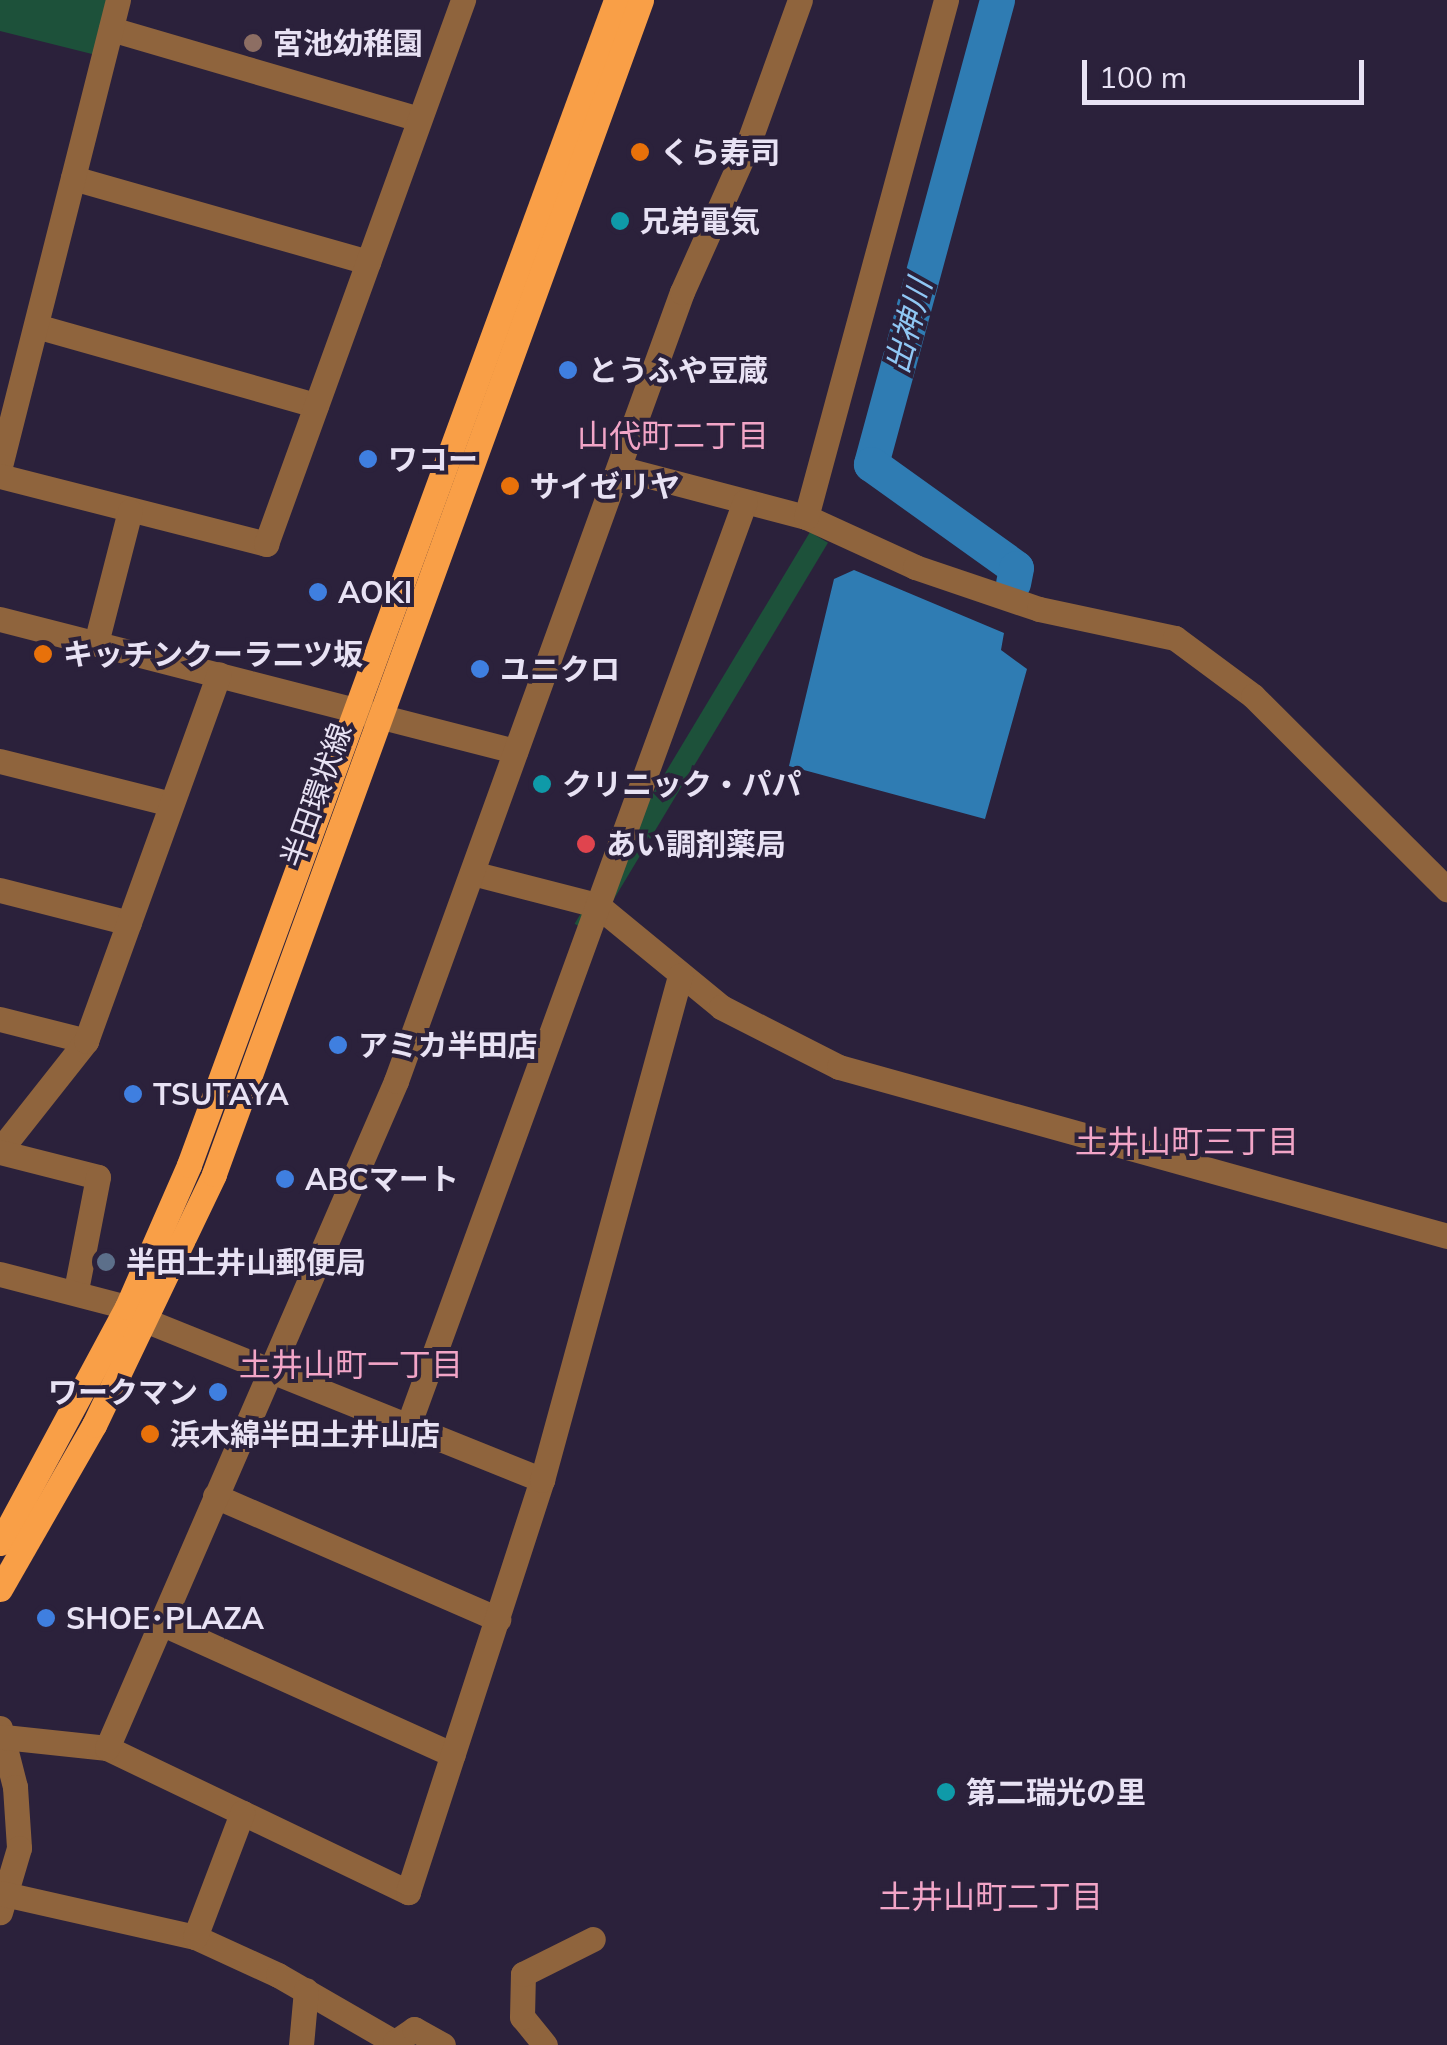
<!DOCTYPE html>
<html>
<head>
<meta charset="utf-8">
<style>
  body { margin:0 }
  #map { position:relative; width:1447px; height:2045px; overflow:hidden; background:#2b213b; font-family:Mulish,"Noto Sans JP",sans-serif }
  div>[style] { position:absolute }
  .green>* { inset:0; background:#1d513a; transform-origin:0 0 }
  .water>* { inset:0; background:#2f7cb3 }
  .river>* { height:35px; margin:-17.5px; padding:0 17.5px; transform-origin:17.5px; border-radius:17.5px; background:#2f7cb3 }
  .minor>* { height:25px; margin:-12.5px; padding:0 12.5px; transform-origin:12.5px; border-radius:12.5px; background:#8f643d }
  .major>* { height:25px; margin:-12.5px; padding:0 12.5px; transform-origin:12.5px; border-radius:12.5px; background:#f99f47 }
  .dots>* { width:28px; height:28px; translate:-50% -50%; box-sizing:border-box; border:5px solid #2b213b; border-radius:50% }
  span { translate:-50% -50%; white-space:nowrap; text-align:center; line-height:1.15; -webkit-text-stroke:8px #2b213b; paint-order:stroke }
  .poi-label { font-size:30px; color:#e8e2f4; font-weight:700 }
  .left { translate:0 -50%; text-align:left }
  .right { translate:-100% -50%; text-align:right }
  .street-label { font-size:30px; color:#e8e2f4 }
  .water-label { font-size:32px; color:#90c7f4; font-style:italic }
  .neighbourhood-label { font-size:32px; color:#f2a5c7 }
  .scale { position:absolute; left:1082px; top:60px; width:282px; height:45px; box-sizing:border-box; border:5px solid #e8e2f4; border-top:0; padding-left:12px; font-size:30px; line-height:35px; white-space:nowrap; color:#e8e2f4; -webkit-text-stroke:8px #2b213b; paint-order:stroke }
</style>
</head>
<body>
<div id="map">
  <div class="green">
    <div style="clip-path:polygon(0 0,109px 0,96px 55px,0 31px)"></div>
    <div style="left:810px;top:532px;width:21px;height:457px;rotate:31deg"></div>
  </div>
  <div class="water">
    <div style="clip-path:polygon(854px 570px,1004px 633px,1001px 650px,1027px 669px,985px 819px,789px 766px,834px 579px)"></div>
  </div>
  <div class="river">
    <div style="left:997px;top:0;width:481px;rotate:105.2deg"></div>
    <div style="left:871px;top:464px;width:178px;rotate:35.6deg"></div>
    <div style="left:1016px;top:568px;width:15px;rotate:101deg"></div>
  </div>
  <div class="minor">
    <div style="left:111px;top:29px;width:321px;rotate:16.3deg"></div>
    <div style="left:73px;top:178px;width:307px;rotate:15.9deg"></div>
    <div style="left:36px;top:326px;width:291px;rotate:15.8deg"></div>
    <div style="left:0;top:466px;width:481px;rotate:-75.8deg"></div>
    <div style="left:619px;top:468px;width:193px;rotate:14.7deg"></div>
    <div style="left:806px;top:517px;width:120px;rotate:24.6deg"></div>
    <div style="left:915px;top:567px;width:131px;rotate:18.7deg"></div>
    <div style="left:1039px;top:609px;width:139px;rotate:12deg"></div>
    <div style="left:1175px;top:638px;width:97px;rotate:36.6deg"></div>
    <div style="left:1253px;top:696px;width:274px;rotate:44.9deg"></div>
    <div style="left:0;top:476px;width:275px;rotate:14.3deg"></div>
    <div style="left:266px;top:544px;width:579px;rotate:-70.09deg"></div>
    <div style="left:806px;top:517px;width:536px;rotate:-74.85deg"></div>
    <div style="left:0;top:619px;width:532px;rotate:14.38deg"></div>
    <div style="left:96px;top:643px;width:136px;rotate:-75.6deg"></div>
    <div style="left:0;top:761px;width:176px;rotate:14.1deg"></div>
    <div style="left:472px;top:873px;width:129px;rotate:14.4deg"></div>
    <div style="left:597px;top:905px;width:161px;rotate:39.4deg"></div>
    <div style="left:721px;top:1007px;width:132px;rotate:27deg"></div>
    <div style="left:839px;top:1067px;width:631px;rotate:15.53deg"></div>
    <div style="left:0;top:890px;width:133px;rotate:14.3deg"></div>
    <div style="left:0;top:1019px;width:89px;rotate:14.3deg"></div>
    <div style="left:0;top:1150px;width:139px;rotate:-51.7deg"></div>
    <div style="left:86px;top:1041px;width:390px;rotate:-70.1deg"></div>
    <div style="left:0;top:1152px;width:101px;rotate:14.3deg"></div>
    <div style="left:98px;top:1177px;width:115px;rotate:101deg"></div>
    <div style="left:0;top:1274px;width:131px;rotate:14.6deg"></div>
    <div style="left:147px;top:1321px;width:426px;rotate:21.9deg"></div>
    <div style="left:408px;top:1426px;width:984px;rotate:-69.98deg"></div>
    <div style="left:215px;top:1496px;width:309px;rotate:23.5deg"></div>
    <div style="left:161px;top:1623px;width:320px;rotate:24.3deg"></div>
    <div style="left:0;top:1728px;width:61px;rotate:75.7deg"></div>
    <div style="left:15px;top:1787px;width:61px;rotate:86.2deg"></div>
    <div style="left:19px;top:1848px;width:67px;rotate:106.5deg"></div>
    <div style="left:4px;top:1737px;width:104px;rotate:6.1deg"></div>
    <div style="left:107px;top:1748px;width:334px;rotate:25.6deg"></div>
    <div style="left:408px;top:1892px;width:433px;rotate:-72deg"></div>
    <div style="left:542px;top:1480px;width:523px;rotate:-74.69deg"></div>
    <div style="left:107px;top:1748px;width:727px;rotate:-66.57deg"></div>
    <div style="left:396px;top:1081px;width:839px;rotate:-70.08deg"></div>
    <div style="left:682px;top:292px;width:159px;rotate:-65.9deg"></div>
    <div style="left:747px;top:147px;width:156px;rotate:-70.2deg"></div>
    <div style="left:0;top:1893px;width:200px;rotate:12.7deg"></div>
    <div style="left:195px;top:1937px;width:91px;rotate:24.6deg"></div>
    <div style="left:278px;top:1975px;width:140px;rotate:30deg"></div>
    <div style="left:195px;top:1937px;width:133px;rotate:-69.2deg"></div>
    <div style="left:395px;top:2042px;width:23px;rotate:-34deg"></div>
    <div style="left:414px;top:2029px;width:33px;rotate:29deg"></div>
    <div style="left:301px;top:2045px;width:55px;rotate:-84.8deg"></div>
    <div style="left:545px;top:2045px;width:36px;rotate:-129deg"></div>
    <div style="left:522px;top:2017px;width:43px;rotate:-88.7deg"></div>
    <div style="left:523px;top:1974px;width:78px;rotate:-26.6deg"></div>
  </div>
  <div class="major">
    <div style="left:0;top:1543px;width:268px;rotate:-61.7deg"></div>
    <div style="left:127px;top:1307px;width:155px;rotate:-66.4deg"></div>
    <div style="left:189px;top:1165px;width:1241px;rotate:-69.87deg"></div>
    <div style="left:0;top:1589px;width:189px;rotate:-60.2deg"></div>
    <div style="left:94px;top:1425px;width:278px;rotate:-64.4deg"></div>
    <div style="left:214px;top:1174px;width:1249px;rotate:-70.01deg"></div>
  </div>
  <div class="dots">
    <div style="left:253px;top:43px;background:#8d6e63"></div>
    <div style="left:640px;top:152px;background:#e8710a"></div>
    <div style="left:620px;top:221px;background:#0f9aa8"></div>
    <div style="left:568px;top:370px;background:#3f7fe0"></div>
    <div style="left:368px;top:459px;background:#3f7fe0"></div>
    <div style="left:510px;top:486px;background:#e8710a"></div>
    <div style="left:318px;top:592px;background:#3f7fe0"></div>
    <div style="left:43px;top:654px;background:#e8710a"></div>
    <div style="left:480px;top:669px;background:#3f7fe0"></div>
    <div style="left:542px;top:784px;background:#0f9aa8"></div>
    <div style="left:586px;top:844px;background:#e0444e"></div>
    <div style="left:338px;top:1045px;background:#3f7fe0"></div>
    <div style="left:133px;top:1094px;background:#3f7fe0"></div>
    <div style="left:285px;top:1179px;background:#3f7fe0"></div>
    <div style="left:106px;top:1262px;background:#5c6f8a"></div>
    <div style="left:218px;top:1392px;background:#3f7fe0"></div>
    <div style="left:150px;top:1434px;background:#e8710a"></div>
    <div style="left:46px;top:1618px;background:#3f7fe0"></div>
    <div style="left:946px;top:1792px;background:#0f9aa8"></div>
  </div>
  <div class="poi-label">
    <span class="left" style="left:273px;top:43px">宮池幼稚園</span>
    <span class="left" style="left:660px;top:152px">くら寿司</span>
    <span class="left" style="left:640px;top:221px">兄弟電気</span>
    <span class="left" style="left:588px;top:370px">とうふや豆蔵</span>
    <span class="left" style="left:388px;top:459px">ワコー</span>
    <span class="left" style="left:530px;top:486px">サイゼリヤ</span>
    <span class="left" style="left:338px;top:592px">AOKI</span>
    <span class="left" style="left:63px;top:654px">キッチンクーラ二ツ坂</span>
    <span class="left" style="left:500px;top:669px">ユニクロ</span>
    <span class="left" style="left:562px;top:784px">クリニック・パパ</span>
    <span class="left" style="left:606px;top:844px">あい調剤薬局</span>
    <span class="left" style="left:358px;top:1045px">アミカ半田店</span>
    <span class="left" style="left:153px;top:1094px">TSUTAYA</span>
    <span class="left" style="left:305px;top:1179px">ABCマート</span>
    <span class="left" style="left:126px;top:1262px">半田土井山郵便局</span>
    <span class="right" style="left:198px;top:1392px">ワークマン</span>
    <span class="left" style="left:170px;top:1434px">浜木綿半田土井山店</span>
    <span class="left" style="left:66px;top:1618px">SHOE･PLAZA</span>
    <span class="left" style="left:966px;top:1792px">第二瑞光の里</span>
  </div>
  <div class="street-label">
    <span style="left:316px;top:795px;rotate:-70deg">半田環状線</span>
  </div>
  <div class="water-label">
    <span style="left:908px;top:326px;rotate:-75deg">出神川</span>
  </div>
  <div class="neighbourhood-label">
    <span style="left:673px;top:435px">山代町二丁目</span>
    <span style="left:1187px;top:1141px">土井山町三丁目</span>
    <span style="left:351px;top:1364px">土井山町一丁目</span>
    <span style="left:991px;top:1896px">土井山町二丁目</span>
  </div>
  <div class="scale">100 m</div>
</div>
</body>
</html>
